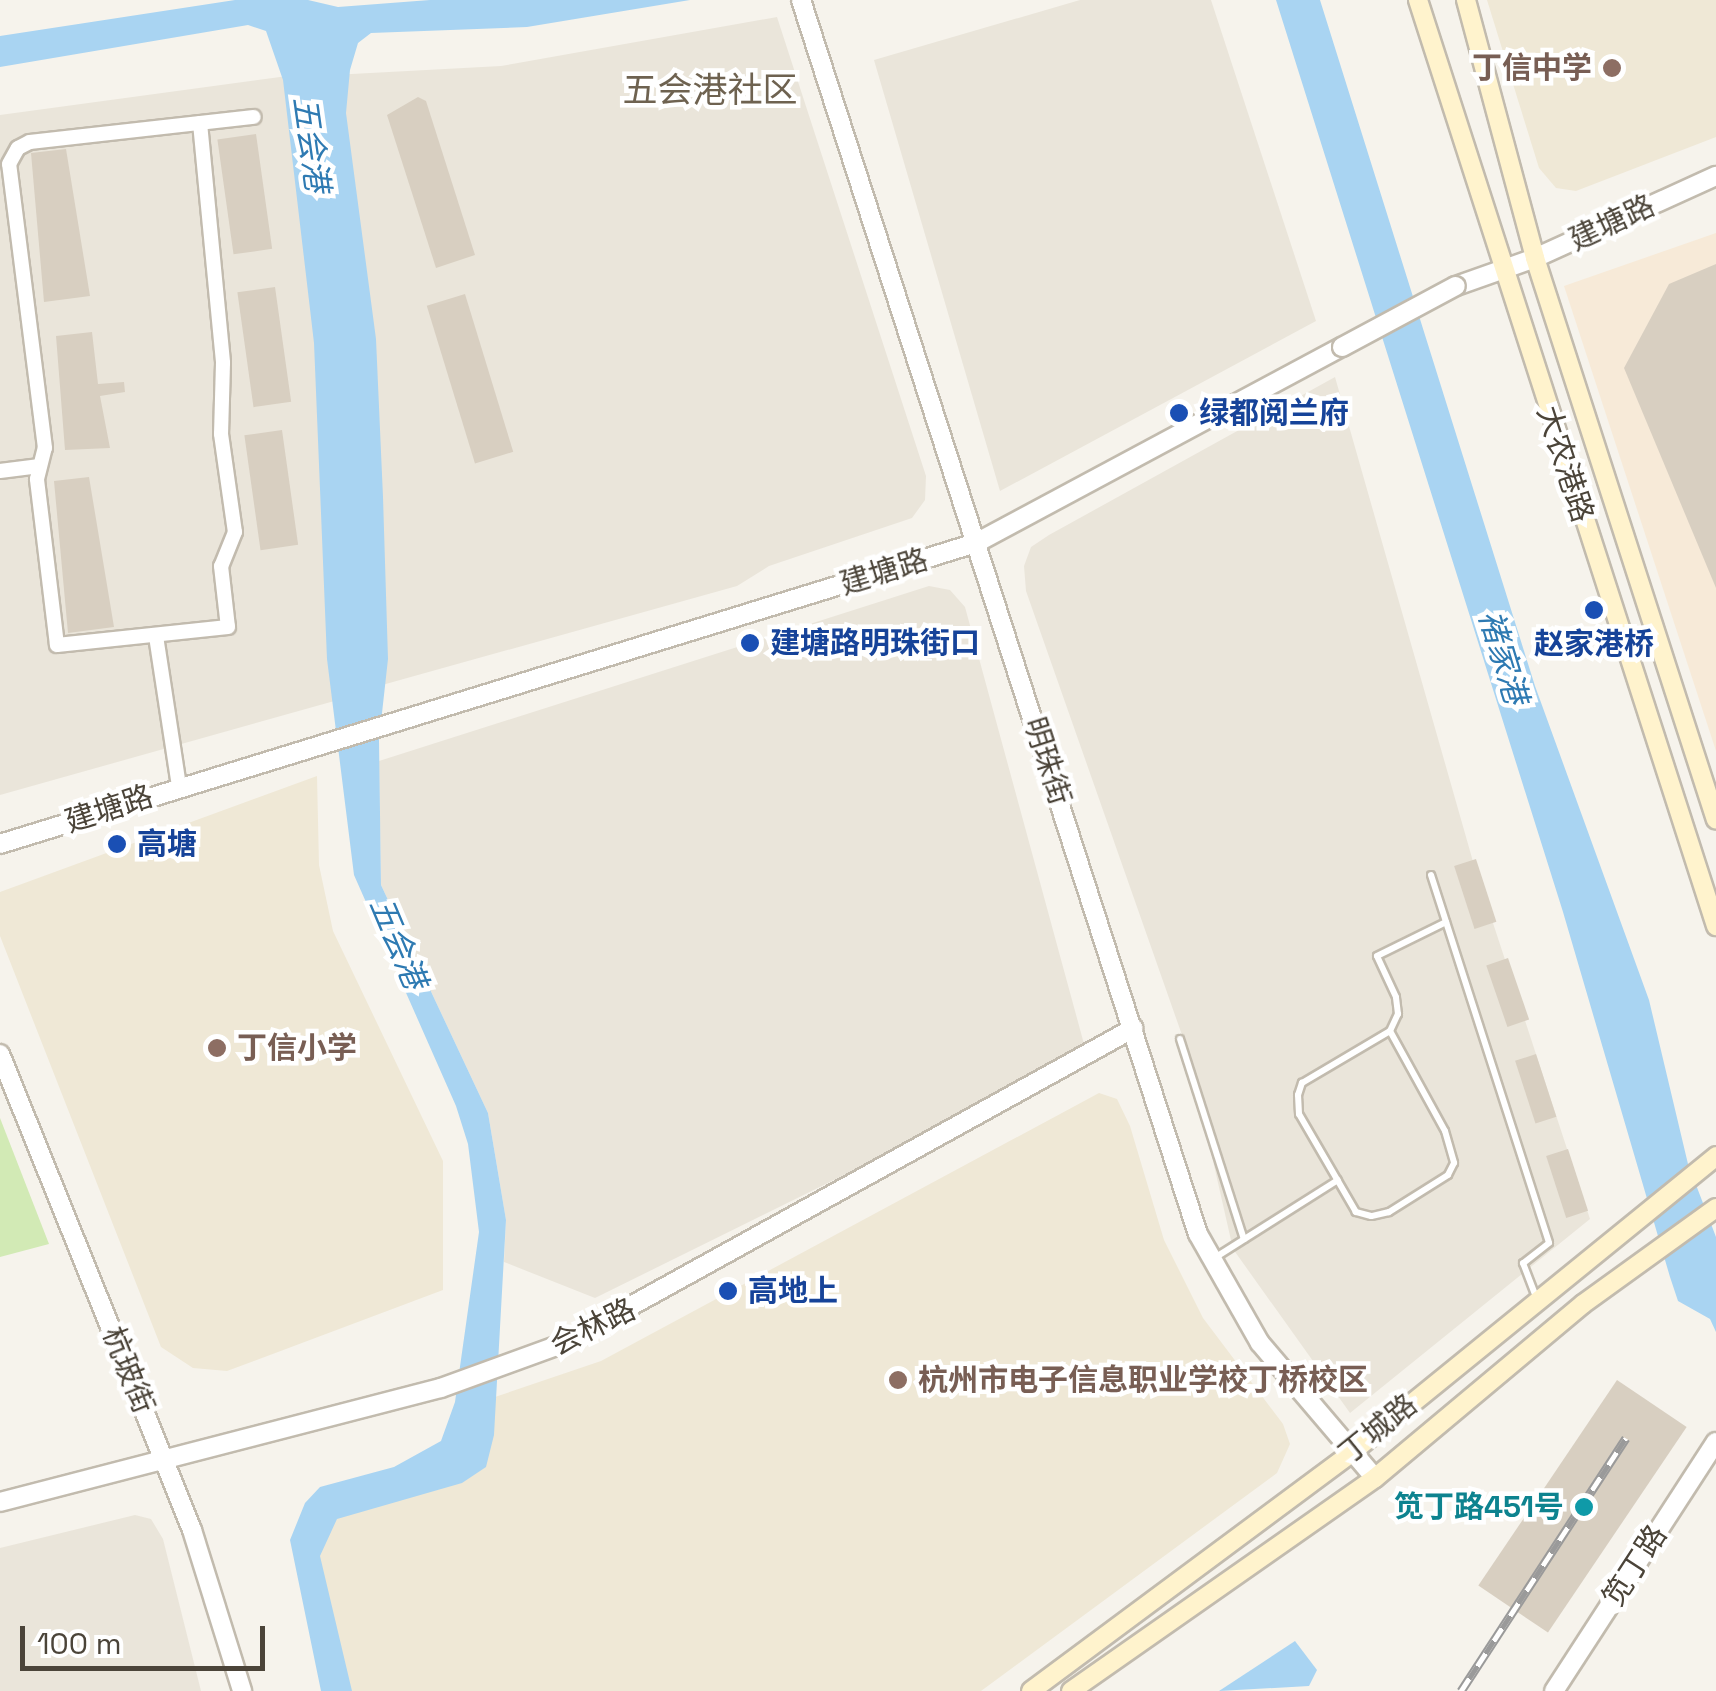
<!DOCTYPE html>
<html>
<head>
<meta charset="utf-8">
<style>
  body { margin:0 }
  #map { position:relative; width:1716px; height:1691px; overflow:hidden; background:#f6f3ec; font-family:"Space Grotesk","Noto Sans SC",sans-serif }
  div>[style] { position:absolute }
  .residential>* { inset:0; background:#eae5da }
  .commercial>* { inset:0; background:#f7ead8 }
  .education>* { inset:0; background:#efe8d6 }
  .green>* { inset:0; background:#d2eab5 }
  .water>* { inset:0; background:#a9d4f2 }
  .building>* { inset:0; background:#d8cfc1; transform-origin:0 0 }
  .roads { filter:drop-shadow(2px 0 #c2bbae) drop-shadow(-2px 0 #c2bbae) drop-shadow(0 2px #c2bbae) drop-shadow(0 -2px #c2bbae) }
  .service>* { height:6px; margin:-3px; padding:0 3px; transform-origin:3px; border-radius:3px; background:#fff }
  .minor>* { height:14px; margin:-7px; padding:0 7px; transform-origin:7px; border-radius:7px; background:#fff }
  .tertiary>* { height:18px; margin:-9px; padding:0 9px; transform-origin:9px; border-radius:9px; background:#fff }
  .secondary>* { height:18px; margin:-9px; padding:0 9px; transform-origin:9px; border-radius:9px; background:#fff3cd }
  .rail>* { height:9px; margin-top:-4.5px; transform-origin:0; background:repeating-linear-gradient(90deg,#fff 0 15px,#9a9a9a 0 30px); box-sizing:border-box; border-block:2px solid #9a9a9a }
  .bridges { filter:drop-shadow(2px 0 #c2bbae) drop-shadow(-2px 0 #c2bbae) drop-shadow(0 2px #c2bbae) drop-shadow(0 -2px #c2bbae) }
  .tertiary-bridge>* { height:18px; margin:-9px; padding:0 9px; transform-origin:9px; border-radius:9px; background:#fff }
  .dots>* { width:28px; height:28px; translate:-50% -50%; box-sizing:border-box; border:5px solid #fff; border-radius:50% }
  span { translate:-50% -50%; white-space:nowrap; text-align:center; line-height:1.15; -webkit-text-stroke:9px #fff; paint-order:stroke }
  .education-label { font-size:30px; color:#785e54; font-weight:700 }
  .right { translate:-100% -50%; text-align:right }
  .left { translate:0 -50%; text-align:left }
  .street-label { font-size:30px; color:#4b4439 }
  .transit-label { font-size:30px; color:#164399; font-weight:700 }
  .culture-label { font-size:30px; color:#0d838f; font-weight:700 }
  .water-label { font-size:32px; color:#2e7ab2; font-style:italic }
  .quarter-label { font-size:35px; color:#6e6250 }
  .scale { position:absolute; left:20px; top:1626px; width:245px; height:45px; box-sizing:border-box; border:5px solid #4b4439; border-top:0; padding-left:12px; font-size:30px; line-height:35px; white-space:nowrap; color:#4b4439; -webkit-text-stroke:8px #fff; paint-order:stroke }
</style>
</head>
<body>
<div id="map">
  <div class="residential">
    <div style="clip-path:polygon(1080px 0,1211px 0,1316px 321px,1000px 491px,874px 60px)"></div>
    <div style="clip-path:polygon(777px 17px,926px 476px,925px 500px,912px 518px,769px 566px,737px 586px,375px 687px,333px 75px,501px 66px)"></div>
    <div style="clip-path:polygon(295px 75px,345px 698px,0 795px,0 115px)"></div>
    <div style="clip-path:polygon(1335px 377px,1474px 865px,1590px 1219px,1350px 1413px,1233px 1249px,1189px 1055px,1026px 591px,1024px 566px,1031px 547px,1049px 535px)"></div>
    <div style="clip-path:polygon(929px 586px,950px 590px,965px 607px,1087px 1055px,595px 1298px,504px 1262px,506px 1220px,488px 1113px,381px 885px,379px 761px)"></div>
    <div style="clip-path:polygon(135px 1515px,151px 1519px,163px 1539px,201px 1691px,0 1691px,0 1548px)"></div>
  </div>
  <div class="commercial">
    <div style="clip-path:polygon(1716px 233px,1716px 751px,1564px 286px)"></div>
  </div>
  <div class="education">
    <div style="clip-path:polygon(1487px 0,1716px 0,1716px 137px,1576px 191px,1556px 188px,1539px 168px)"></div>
    <div style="clip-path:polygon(317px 776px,319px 865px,333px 931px,443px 1161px,443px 1290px,227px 1371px,193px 1368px,161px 1347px,0 936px,0 892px)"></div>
    <div style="clip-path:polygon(1099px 1093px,1117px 1099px,1130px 1126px,1164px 1240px,1203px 1318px,1283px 1424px,1290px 1444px,1277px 1473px,981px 1691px,334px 1691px,305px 1532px,342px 1495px,479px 1470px,492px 1398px,601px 1361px)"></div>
  </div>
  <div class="green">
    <div style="clip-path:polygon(0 1118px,49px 1244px,0 1257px)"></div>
  </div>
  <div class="water">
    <div style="clip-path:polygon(235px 0,308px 0,338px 7px,430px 0,690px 0,527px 27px,371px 33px,358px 43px,350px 70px,346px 113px,376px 339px,383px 497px,388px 659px,379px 740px,381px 885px,488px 1113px,506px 1220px,494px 1435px,486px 1467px,462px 1483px,337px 1519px,320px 1556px,352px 1691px,321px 1691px,290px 1540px,305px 1503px,320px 1487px,394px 1467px,441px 1441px,455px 1402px,479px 1232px,468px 1144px,456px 1106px,354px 875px,327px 659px,314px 343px,283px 80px,266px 31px,248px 25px,0 67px,0 36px)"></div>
    <div style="clip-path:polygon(1276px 0,1320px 0,1535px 686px,1649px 1000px,1688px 1164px,1716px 1237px,1716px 1332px,1710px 1319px,1678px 1301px,1670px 1277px,1563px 912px)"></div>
    <div style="clip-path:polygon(1295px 1641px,1317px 1670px,1309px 1686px,1219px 1691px)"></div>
  </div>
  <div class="building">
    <div style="clip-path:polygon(418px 97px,426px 101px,475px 255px,436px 268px,387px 115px)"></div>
    <div style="left:256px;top:134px;width:116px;height:39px;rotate:82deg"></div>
    <div style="clip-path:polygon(66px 149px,90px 296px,44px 302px,31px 153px)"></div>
    <div style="clip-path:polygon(1716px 264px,1716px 588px,1624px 368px,1669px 284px)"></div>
    <div style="left:275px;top:287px;width:116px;height:38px;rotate:82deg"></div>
    <div style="left:465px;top:294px;width:165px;height:40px;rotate:73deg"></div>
    <div style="clip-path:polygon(92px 332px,98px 384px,124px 382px,125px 392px,100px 396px,110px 448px,65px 450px,56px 336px)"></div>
    <div style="left:282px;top:430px;width:116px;height:38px;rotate:82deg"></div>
    <div style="clip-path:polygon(89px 477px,114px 627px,68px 633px,54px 481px)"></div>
    <div style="left:1476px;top:859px;width:66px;height:23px;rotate:72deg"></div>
    <div style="left:1508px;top:958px;width:65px;height:23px;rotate:71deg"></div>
    <div style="left:1536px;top:1054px;width:66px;height:22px;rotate:72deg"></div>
    <div style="left:1568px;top:1149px;width:65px;height:23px;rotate:72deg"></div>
    <div style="left:1617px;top:1380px;width:84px;height:248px;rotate:34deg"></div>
  </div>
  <div class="roads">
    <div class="service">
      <div style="left:1431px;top:875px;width:386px;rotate:72.2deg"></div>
      <div style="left:1549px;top:1243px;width:33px;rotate:142deg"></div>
      <div style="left:1523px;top:1263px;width:40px;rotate:69deg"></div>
      <div style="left:1390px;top:1031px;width:114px;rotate:61.2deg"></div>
      <div style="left:1445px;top:1131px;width:33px;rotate:74deg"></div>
      <div style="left:1454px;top:1163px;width:13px;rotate:117deg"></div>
      <div style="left:1448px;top:1175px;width:70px;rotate:147.9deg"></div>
      <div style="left:1389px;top:1212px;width:18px;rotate:167deg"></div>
      <div style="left:1371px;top:1216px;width:16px;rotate:-165deg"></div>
      <div style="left:1356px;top:1212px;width:113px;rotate:-120.2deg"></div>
      <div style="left:1299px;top:1114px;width:19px;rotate:-93deg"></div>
      <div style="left:1298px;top:1095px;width:13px;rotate:-72deg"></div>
      <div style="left:1302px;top:1083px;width:102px;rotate:-30.6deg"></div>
      <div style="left:1390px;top:1031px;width:19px;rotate:-65deg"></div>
      <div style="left:1398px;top:1014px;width:17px;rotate:-97deg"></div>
      <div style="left:1396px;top:997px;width:45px;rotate:-114.9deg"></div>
      <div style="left:1377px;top:956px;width:77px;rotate:-26.2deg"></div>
      <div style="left:1180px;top:1039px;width:210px;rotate:72.3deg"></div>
      <div style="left:1216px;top:1257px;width:144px;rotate:-32.3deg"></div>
    </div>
    <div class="minor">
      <div style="left:200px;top:123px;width:241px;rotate:84.5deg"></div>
      <div style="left:223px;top:363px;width:71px;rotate:91.6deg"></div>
      <div style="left:221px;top:434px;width:99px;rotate:81.9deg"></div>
      <div style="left:235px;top:532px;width:37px;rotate:112deg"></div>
      <div style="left:221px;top:566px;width:61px;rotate:83.5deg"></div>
      <div style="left:228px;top:627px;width:172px;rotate:174deg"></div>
      <div style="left:57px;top:645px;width:167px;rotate:-96.9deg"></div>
      <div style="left:37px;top:479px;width:32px;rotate:-76deg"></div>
      <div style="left:45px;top:448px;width:286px;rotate:-97.2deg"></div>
      <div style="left:9px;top:164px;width:18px;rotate:-61deg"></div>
      <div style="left:18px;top:148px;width:13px;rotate:-27deg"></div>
      <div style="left:30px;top:142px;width:225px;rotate:-6.4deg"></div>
      <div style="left:0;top:471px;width:40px;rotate:-7.1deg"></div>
      <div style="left:156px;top:636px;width:152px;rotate:81.3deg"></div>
    </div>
    <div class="tertiary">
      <div style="left:801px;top:0;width:1296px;rotate:72.17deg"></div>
      <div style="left:1198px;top:1234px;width:125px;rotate:60.4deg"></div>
      <div style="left:1260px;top:1343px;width:177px;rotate:49.6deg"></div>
      <div style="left:1456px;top:286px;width:84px;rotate:-19.5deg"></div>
      <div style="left:1535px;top:258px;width:199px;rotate:-24.4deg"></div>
      <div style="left:0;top:844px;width:1021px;rotate:-17.14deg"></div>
      <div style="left:976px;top:543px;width:415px;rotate:-28.2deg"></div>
      <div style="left:0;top:1054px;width:513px;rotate:68.03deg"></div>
      <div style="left:192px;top:1530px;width:169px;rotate:72.7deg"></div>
      <div style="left:0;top:1502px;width:455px;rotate:-14.5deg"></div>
      <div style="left:441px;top:1388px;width:129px;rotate:-20deg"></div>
      <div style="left:562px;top:1344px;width:653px;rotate:-28.92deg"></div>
      <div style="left:1554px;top:1691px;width:297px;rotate:-57deg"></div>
    </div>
    <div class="secondary">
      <div style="left:1418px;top:0;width:973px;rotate:72.16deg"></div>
      <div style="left:1466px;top:0;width:267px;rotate:75deg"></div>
      <div style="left:1535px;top:258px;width:590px;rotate:72.15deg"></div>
      <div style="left:1031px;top:1691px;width:399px;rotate:-36.6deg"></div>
      <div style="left:1351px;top:1453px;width:471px;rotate:-39.1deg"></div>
      <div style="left:1071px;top:1691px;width:371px;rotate:-35deg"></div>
      <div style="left:1375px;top:1478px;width:271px;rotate:-39.9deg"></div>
      <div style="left:1583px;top:1304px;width:164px;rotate:-35.8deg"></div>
    </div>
  </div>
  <div class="rail">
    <div style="left:1461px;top:1691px;width:302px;rotate:-56.9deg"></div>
  </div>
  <div class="bridges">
    <div class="tertiary-bridge">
      <div style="left:1342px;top:347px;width:129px;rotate:-28.2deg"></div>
    </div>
  </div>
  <div class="dots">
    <div style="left:1612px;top:68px;background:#8d6e63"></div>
    <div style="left:1179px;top:413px;background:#1a4fb4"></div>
    <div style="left:1594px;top:610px;background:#1a4fb4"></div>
    <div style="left:750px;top:643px;background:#1a4fb4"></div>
    <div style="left:117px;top:844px;background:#1a4fb4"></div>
    <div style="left:217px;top:1048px;background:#8d6e63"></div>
    <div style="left:728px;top:1291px;background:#1a4fb4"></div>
    <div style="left:898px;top:1380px;background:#8d6e63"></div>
    <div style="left:1584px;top:1507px;background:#0f9aa8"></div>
  </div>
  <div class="education-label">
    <span class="right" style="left:1592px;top:68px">丁信中学</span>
    <span class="left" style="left:237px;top:1048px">丁信小学</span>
    <span class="left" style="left:918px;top:1380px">杭州市电子信息职业学校丁桥校区</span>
  </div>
  <div class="street-label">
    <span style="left:1612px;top:223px;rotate:-25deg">建塘路</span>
    <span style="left:1565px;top:464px;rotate:72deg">大农港路</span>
    <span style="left:884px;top:572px;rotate:-17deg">建塘路</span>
    <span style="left:1047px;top:761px;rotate:72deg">明珠街</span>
    <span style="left:109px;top:809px;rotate:-18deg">建塘路</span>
    <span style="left:593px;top:1327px;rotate:-26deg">会林路</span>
    <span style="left:128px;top:1370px;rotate:68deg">杭玻街</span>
    <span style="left:1378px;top:1429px;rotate:-39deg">丁城路</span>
    <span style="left:1635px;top:1566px;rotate:-57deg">笕丁路</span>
  </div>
  <div class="transit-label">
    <span class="left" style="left:1199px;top:413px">绿都阅兰府</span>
    <span class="left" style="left:770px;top:643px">建塘路明珠街口</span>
    <span style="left:1594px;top:644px">赵家港桥</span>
    <span class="left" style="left:137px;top:844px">高塘</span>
    <span class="left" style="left:748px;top:1291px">高地上</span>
  </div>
  <div class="culture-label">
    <span class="right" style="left:1564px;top:1507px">笕丁路451号</span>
  </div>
  <div class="water-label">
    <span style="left:311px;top:144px;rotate:82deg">五会港</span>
    <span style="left:1503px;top:657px;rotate:73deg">褚家港</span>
    <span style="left:398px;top:943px;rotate:67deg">五会港</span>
  </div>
  <div class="quarter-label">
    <span style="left:710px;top:90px">五会港社区</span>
  </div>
  <div class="scale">100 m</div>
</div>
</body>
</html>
